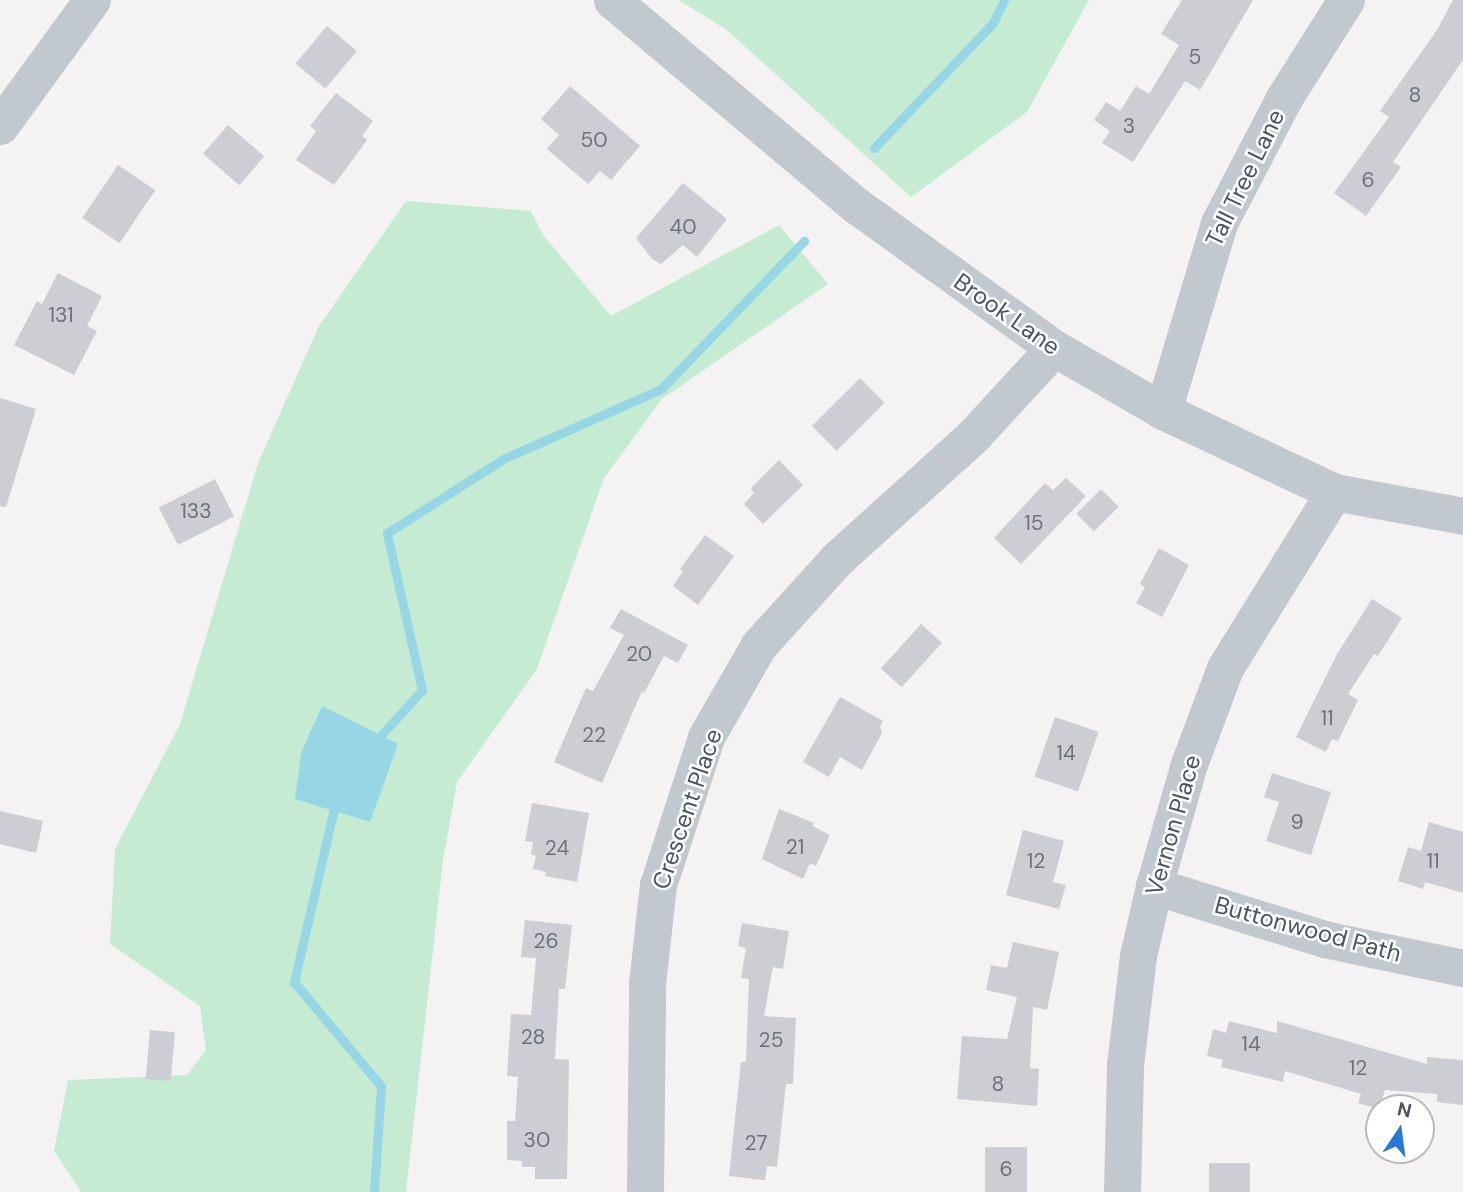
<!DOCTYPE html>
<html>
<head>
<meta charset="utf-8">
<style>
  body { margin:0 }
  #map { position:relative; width:1463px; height:1192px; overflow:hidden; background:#f4f2f2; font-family:"DM Sans",sans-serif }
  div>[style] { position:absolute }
  .green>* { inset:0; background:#c5ecd3 }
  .water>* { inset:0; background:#96d6e5 }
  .stream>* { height:9px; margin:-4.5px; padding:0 4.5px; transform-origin:4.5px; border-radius:4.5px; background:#96d6e5 }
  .building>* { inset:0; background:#ccced3; transform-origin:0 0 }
  .minor>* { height:37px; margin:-18.5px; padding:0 18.5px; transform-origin:18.5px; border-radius:18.5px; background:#c1c9cf }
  span { translate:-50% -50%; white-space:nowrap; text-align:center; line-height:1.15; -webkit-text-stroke:5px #fff; paint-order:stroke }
  .number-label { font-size:21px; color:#6b737a }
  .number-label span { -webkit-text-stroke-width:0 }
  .street-label { font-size:24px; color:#4b555d }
  .north { position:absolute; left:1365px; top:1094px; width:70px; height:70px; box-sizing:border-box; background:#fff; border:2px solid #b7bbbe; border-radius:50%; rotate:13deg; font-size:19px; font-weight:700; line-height:28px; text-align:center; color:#4b555d }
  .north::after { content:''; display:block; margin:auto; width:24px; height:32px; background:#2a78d6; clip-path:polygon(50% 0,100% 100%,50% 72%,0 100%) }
</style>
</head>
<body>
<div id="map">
  <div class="green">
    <div style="clip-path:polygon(679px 0,1089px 0,1027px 112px,911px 197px,728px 31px)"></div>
    <div style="clip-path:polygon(406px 201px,531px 211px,543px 235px,611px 316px,779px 225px,828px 284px,662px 399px,604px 478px,537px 669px,457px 782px,443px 861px,406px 1192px,81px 1192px,54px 1151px,68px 1080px,187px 1075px,206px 1050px,200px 1006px,110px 944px,115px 849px,180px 724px,258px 463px,319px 326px)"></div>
  </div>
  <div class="water">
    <div style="clip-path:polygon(322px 706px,398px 744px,370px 822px,295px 799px,301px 753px)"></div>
  </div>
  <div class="stream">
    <div style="left:874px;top:148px;width:173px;rotate:-46.4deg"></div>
    <div style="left:993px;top:23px;width:25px;rotate:-64deg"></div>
    <div style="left:374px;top:743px;width:72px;rotate:-47.8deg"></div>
    <div style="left:422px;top:690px;width:161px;rotate:-102.6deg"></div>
    <div style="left:387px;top:533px;width:138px;rotate:-32.5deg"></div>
    <div style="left:503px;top:459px;width:173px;rotate:-23.9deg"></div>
    <div style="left:661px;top:389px;width:206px;rotate:-46deg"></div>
    <div style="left:336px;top:800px;width:187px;rotate:103deg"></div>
    <div style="left:294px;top:982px;width:136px;rotate:50.1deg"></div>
    <div style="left:381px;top:1086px;width:106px;rotate:93.8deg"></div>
  </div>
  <div class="building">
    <div style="clip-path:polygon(1182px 0,1253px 0,1200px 90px,1185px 81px,1133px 162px,1102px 143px,1110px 131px,1094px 120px,1106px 102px,1120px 111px,1136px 86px,1149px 94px,1179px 45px,1161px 34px)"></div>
    <div style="clip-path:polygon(1453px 0,1463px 0,1463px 60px,1393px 162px,1401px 167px,1366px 216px,1334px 193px,1389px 117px,1380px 111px,1437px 30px)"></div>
    <div style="left:327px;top:26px;width:39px;height:49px;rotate:40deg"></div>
    <div style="clip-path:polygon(570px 86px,640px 146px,611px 180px,600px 171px,588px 184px,547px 149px,559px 135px,541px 119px)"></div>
    <div style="clip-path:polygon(336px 93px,373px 121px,362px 136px,367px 140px,334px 185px,296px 160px,316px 131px,310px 126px)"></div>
    <div style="left:228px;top:125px;width:48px;height:38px;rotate:41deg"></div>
    <div style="left:118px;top:165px;width:45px;height:64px;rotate:34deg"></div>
    <div style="clip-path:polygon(683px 183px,727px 219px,697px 257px,683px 245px,661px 264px,652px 259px,636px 238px)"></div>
    <div style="clip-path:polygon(58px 273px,102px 296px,87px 326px,97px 331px,74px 375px,14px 345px,37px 301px,42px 304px)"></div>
    <div style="left:860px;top:378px;width:35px;height:68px;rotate:45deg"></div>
    <div style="clip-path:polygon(0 398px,36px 409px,6px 507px,0 506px)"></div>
    <div style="clip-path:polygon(779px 460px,803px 485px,763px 524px,744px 504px,754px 493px,751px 489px,753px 486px)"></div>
    <div style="clip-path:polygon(1066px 478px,1086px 496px,1021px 564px,994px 538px,1045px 483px,1053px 490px)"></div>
    <div style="left:215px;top:479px;width:42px;height:63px;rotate:63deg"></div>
    <div style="left:1101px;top:489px;width:25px;height:35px;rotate:45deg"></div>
    <div style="clip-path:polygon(705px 535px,734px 556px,698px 605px,673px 586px,683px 571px,680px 569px)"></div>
    <div style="clip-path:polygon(1159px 548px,1189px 565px,1162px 617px,1136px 603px,1145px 587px,1140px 584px)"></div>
    <div style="clip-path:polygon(1372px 599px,1402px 618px,1378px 656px,1374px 654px,1348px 694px,1358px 700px,1338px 741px,1332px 739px,1326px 752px,1296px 737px,1337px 654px)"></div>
    <div style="clip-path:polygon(621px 609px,688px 645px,678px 663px,664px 656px,644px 693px,642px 691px,602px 783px,554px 762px,586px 688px,593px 691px,624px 635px,610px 628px)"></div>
    <div style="left:921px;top:624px;width:28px;height:60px;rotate:42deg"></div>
    <div style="clip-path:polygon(840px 697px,883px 721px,880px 727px,882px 733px,862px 770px,840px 757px,829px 777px,803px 762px)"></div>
    <div style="left:1055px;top:717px;width:46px;height:63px;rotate:19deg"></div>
    <div style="clip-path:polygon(1272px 773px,1331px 792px,1311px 855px,1266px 841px,1279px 802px,1264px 797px)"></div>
    <div style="clip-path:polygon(532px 803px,589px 813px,577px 882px,545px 876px,546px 872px,533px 869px,536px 856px,531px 854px,533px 842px,525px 841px)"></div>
    <div style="clip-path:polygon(779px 809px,814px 823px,812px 826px,830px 835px,816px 866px,810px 863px,803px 879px,762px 859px)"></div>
    <div style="clip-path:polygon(0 811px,43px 821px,36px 853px,0 844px)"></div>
    <div style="clip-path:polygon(1429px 822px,1463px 832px,1463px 893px,1425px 882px,1423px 889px,1398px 881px,1408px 847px,1421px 851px)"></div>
    <div style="clip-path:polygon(1023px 830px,1064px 841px,1053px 882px,1066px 885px,1059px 909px,1006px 895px)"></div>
    <div style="clip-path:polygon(525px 920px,572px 925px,565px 989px,559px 989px,555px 1059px,569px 1060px,567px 1179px,535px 1179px,535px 1167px,522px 1167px,522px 1161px,507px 1160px,507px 1121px,515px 1121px,518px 1077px,507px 1076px,511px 1014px,531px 1015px,536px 958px,521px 957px)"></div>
    <div style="clip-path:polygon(742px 923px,789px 931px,783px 969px,773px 967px,764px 1016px,796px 1018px,793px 1084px,786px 1084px,777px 1167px,767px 1166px,765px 1180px,729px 1176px,741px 1062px,746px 1062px,749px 979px,741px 978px,746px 948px,738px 946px)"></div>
    <div style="clip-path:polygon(1013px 942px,1059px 952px,1047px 1010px,1033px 1007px,1030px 1068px,1039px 1069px,1037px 1106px,957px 1099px,962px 1036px,1007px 1039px,1017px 997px,986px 990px,991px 965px,1007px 968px)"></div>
    <div style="clip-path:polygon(1229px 1021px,1277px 1033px,1277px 1021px,1427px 1064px,1427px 1057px,1463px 1060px,1463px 1105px,1437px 1102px,1437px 1094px,1385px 1090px,1379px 1109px,1358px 1103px,1361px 1094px,1285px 1071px,1283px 1082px,1221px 1067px,1223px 1060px,1207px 1056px,1213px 1029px,1226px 1033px)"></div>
    <div style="left:150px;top:1030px;width:25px;height:49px;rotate:5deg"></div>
    <div style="left:985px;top:1147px;width:42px;height:45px"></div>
    <div style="left:1209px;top:1163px;width:41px;height:29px"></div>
  </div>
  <div class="minor">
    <div style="left:612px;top:0;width:320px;rotate:40.1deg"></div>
    <div style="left:857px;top:206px;width:243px;rotate:35.8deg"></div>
    <div style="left:1054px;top:348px;width:126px;rotate:30deg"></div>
    <div style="left:1163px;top:411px;width:189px;rotate:25.3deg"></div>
    <div style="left:1334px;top:492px;width:131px;rotate:10.5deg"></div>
    <div style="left:0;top:126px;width:156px;rotate:-53.9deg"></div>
    <div style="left:1163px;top:411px;width:196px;rotate:-73.4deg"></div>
    <div style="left:1219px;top:223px;width:141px;rotate:-62.5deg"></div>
    <div style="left:1284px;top:98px;width:116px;rotate:-57.7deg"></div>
    <div style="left:1154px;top:886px;width:178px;rotate:17.3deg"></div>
    <div style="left:1324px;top:939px;width:142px;rotate:11.8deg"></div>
    <div style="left:645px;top:1192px;width:208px;rotate:-89.4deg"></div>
    <div style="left:647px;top:984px;width:100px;rotate:-83.7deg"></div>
    <div style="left:658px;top:885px;width:156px;rotate:-72deg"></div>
    <div style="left:706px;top:737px;width:106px;rotate:-60.1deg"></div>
    <div style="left:759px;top:645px;width:116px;rotate:-47.8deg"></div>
    <div style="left:837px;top:559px;width:185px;rotate:-42.1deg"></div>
    <div style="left:974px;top:435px;width:118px;rotate:-47.4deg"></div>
    <div style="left:1122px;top:1192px;width:127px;rotate:-88.6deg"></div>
    <div style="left:1125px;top:1065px;width:110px;rotate:-83.2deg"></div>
    <div style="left:1138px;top:956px;width:72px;rotate:-77.1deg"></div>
    <div style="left:1154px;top:886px;width:127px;rotate:-74deg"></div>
    <div style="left:1189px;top:764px;width:103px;rotate:-69.4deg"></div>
    <div style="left:1225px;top:668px;width:207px;rotate:-58.2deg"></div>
  </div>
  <div class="number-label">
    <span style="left:1195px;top:57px">5</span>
    <span style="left:1415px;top:95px">8</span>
    <span style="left:1129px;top:126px">3</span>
    <span style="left:594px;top:140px">50</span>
    <span style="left:1368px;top:180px">6</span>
    <span style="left:683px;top:227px">40</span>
    <span style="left:61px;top:315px">131</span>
    <span style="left:196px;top:511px">133</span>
    <span style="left:1034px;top:523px">15</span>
    <span style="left:639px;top:654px">20</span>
    <span style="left:1327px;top:718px">11</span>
    <span style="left:594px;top:735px">22</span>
    <span style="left:1066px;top:753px">14</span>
    <span style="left:1297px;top:822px">9</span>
    <span style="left:795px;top:847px">21</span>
    <span style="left:557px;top:848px">24</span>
    <span style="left:1036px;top:861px">12</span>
    <span style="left:1433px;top:861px">11</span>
    <span style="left:546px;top:941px">26</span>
    <span style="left:533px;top:1037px">28</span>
    <span style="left:771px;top:1040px">25</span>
    <span style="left:1251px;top:1044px">14</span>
    <span style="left:1358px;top:1068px">12</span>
    <span style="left:998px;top:1084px">8</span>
    <span style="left:537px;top:1140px">30</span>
    <span style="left:756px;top:1143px">27</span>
    <span style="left:1006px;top:1169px">6</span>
  </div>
  <div class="street-label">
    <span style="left:1245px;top:178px;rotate:-64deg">Tall Tree Lane</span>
    <span style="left:1007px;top:314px;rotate:35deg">Brook Lane</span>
    <span style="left:687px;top:809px;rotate:-71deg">Crescent Place</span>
    <span style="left:1173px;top:825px;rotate:-74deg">Vernon Place</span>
    <span style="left:1308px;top:929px;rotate:15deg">Buttonwood Path</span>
  </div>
  <div class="north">N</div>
</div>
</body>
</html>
